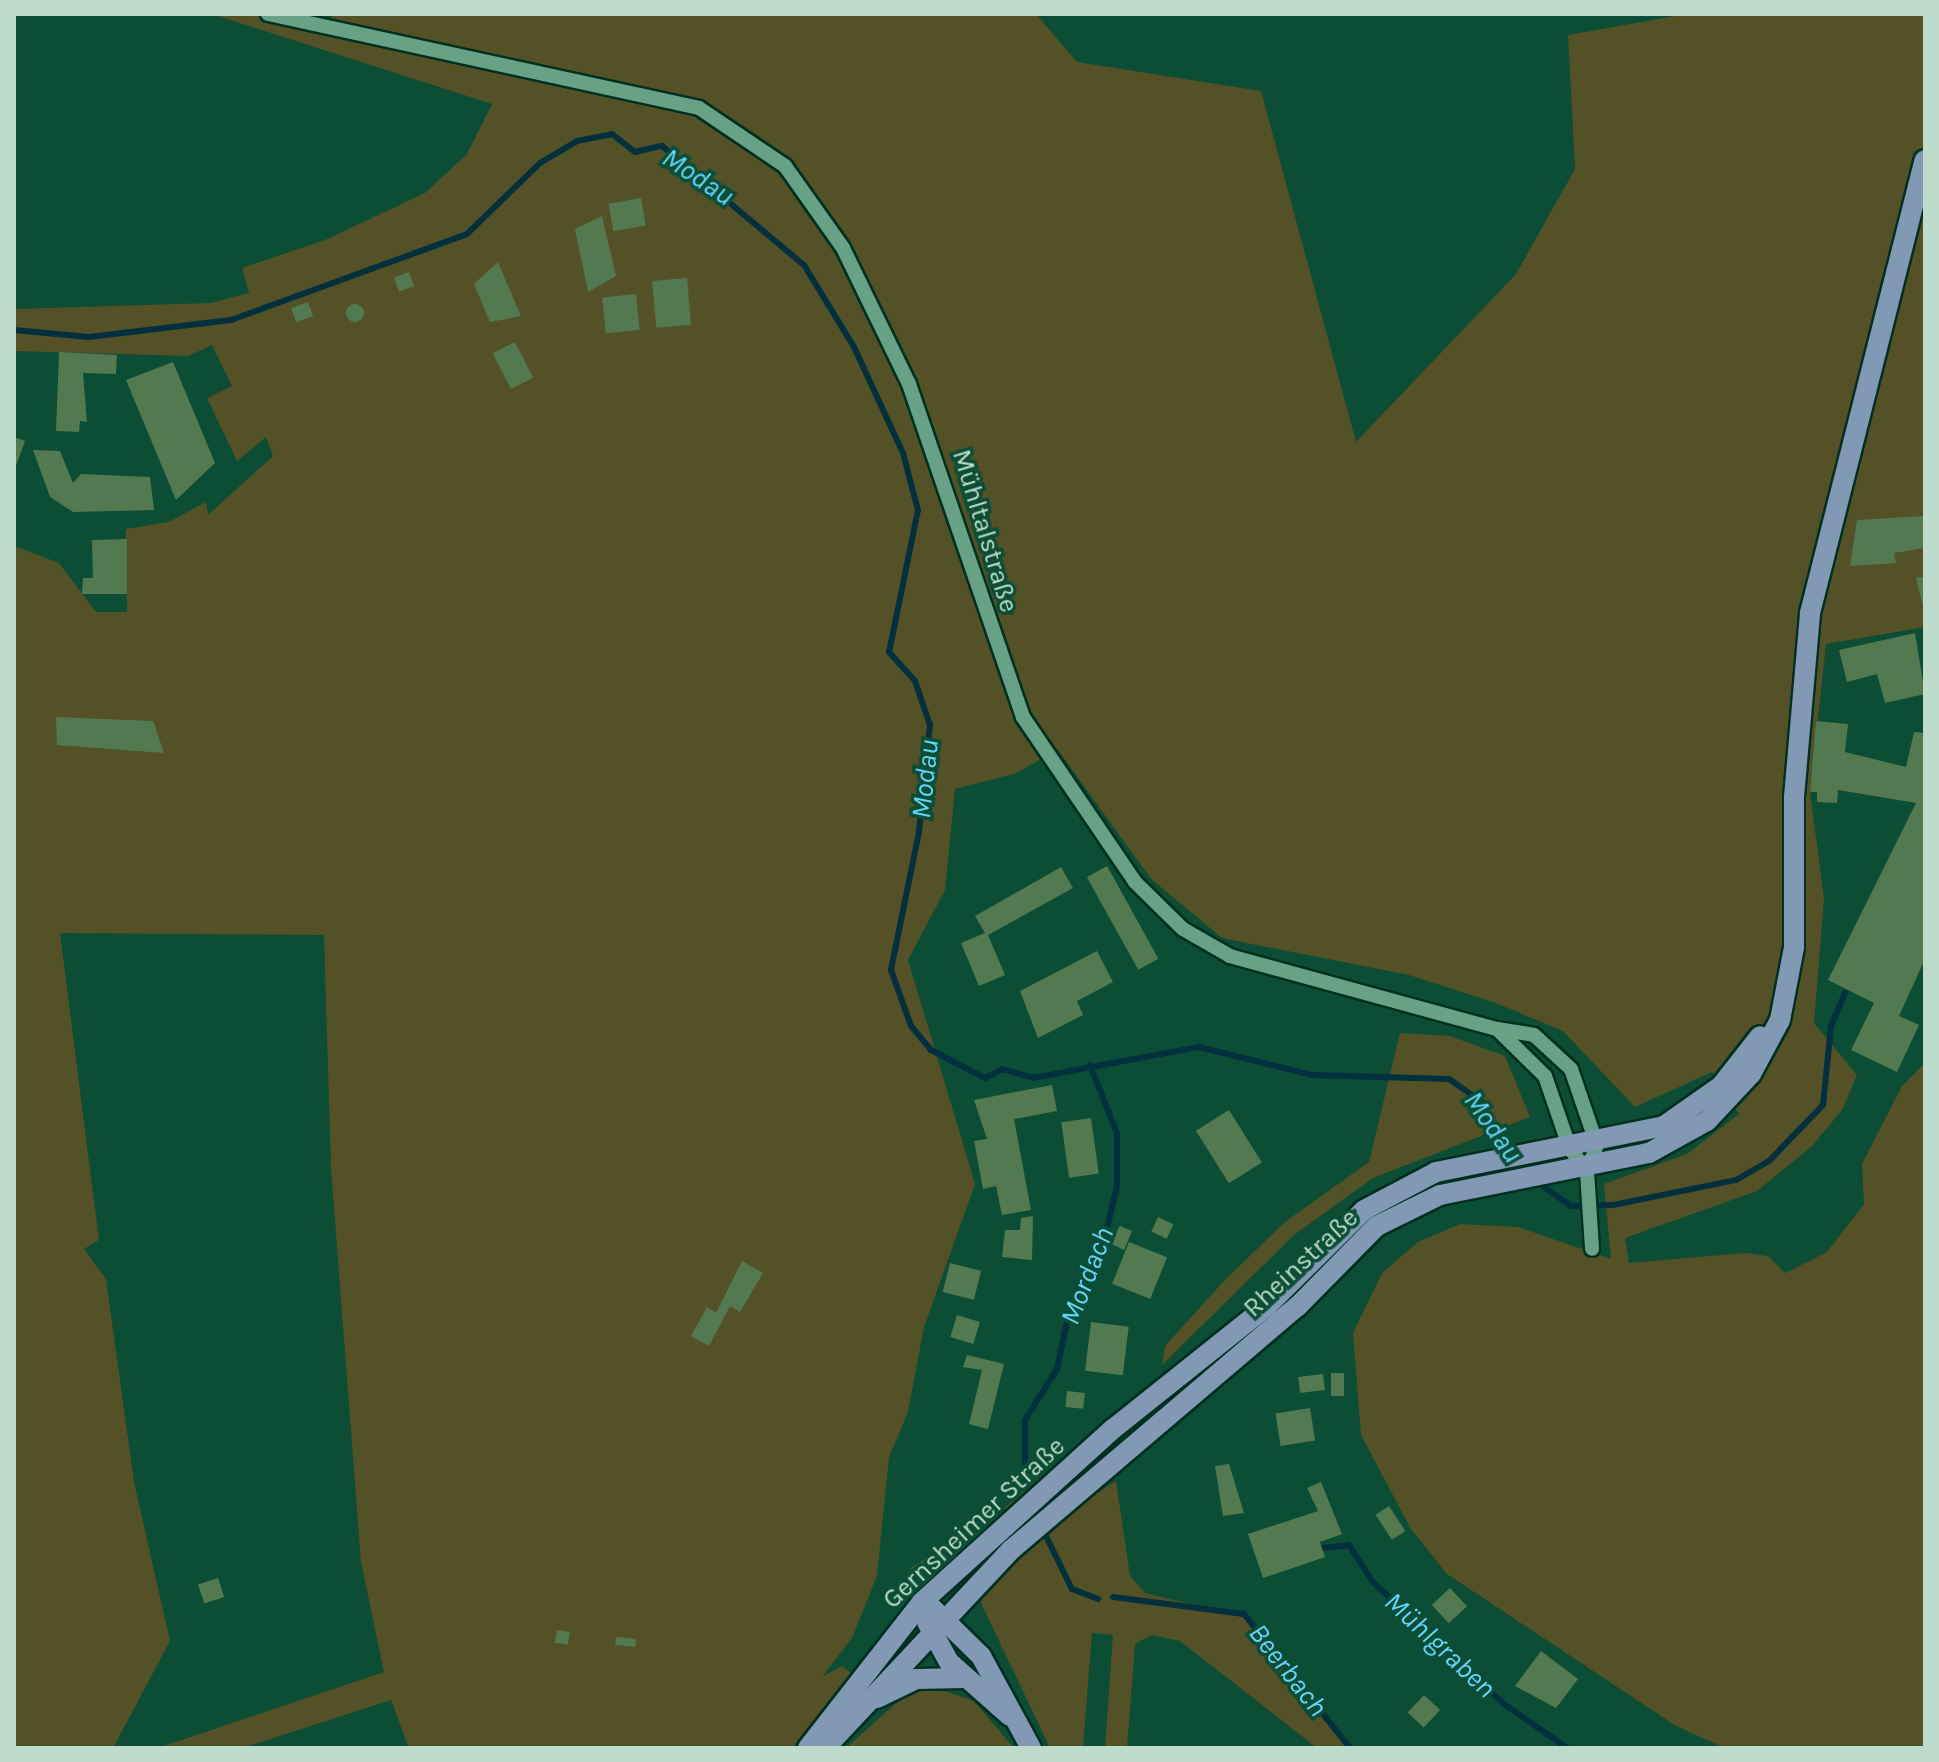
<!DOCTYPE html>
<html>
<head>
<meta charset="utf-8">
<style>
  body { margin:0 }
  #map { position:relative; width:1939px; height:1762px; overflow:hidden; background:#0b4d35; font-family:Karla,sans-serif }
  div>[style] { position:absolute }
  .green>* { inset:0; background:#555126 }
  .stream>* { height:6px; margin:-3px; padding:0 3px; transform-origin:3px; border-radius:3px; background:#03303e }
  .building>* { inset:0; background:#537951; transform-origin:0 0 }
  .round { border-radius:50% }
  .roads { filter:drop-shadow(2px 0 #00301f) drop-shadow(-2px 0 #00301f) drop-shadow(0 2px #00301f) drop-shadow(0 -2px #00301f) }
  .minor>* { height:14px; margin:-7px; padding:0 7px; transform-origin:7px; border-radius:7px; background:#67a286 }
  .major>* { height:20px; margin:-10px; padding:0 10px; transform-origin:10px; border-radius:10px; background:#8199b4 }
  span { translate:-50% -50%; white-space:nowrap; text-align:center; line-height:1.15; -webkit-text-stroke:7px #0b4d35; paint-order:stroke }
  .street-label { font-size:26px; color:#bedccc }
  .water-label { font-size:28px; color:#62d4fa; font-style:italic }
  .frame { position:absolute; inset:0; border:16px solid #bedccc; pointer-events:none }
</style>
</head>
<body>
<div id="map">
  <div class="green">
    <div style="clip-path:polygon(212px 14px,268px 14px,325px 28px,334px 14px,1036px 14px,1077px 62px,1261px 91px,1356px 442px,1516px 274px,1575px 169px,1568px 35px,1686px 14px,1925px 14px,1925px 627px,1826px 644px,1810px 792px,1824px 899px,1814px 1023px,1857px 1075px,1842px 1110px,1812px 1146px,1757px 1191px,1625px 1238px,1629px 1263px,1745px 1253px,1768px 1256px,1785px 1273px,1827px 1252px,1864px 1204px,1862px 1164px,1902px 1086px,1925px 1063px,1925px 1748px,1725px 1748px,1676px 1726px,1447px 1574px,1411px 1529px,1361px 1435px,1353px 1333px,1382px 1273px,1418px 1242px,1460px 1224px,1518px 1227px,1611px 1259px,1604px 1184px,1687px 1154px,1739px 1114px,1712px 1072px,1635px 1107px,1563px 1031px,1496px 1003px,1409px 975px,1222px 938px,1151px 879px,1058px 750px,1014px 774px,955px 789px,945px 890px,908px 960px,975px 1184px,924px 1327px,908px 1412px,889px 1457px,877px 1576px,852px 1638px,822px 1677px,842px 1666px,851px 1673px,792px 1748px,409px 1748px,391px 1700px,242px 1748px,158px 1748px,384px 1672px,361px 1562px,331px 1168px,324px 935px,60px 933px,99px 1240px,84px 1249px,106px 1279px,134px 1482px,170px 1641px,113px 1748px,14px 1748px,14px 546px,59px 563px,96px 612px,127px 612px,126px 529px,169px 522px,206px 502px,208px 515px,273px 456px,266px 437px,237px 461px,207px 398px,232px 386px,212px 345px,188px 356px,14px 351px,14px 309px,211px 303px,249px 293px,242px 268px,325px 240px,425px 193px,467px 154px,492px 104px)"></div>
    <div style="clip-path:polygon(1400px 1033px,1450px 1036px,1505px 1056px,1530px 1117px,1373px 1178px,1294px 1235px,1162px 1365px,1165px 1346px,1224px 1281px,1285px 1222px,1369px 1162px)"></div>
    <div style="clip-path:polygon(1115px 1412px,1045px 1481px,1053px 1521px,1116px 1481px,1130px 1576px,1145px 1593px,1247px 1618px,1350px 1748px,1317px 1748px,1180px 1641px,1152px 1635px,1135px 1644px,1127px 1748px,1105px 1748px,1113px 1635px,1092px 1633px,1083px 1747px,1050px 1748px,981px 1603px,985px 1589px,1049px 1524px,1040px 1485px,939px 1573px,909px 1569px,1001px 1511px)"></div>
    <div style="clip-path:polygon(933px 1687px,974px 1701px,1014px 1748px,846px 1748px,903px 1697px)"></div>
  </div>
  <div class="stream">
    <div style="left:14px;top:330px;width:75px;rotate:5.3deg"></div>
    <div style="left:89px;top:337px;width:143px;rotate:-6.8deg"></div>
    <div style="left:231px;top:320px;width:251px;rotate:-20deg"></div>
    <div style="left:467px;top:234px;width:102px;rotate:-44.2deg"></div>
    <div style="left:540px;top:163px;width:43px;rotate:-30.7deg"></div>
    <div style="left:577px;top:141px;width:36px;rotate:-11deg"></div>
    <div style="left:612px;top:134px;width:29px;rotate:38deg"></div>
    <div style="left:635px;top:152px;width:28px;rotate:-13deg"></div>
    <div style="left:662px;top:146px;width:185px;rotate:40deg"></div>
    <div style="left:804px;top:265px;width:96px;rotate:58.6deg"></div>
    <div style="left:854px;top:347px;width:117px;rotate:65.2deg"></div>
    <div style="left:903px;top:453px;width:59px;rotate:75.3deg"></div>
    <div style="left:918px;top:510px;width:145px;rotate:101.5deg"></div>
    <div style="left:889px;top:652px;width:39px;rotate:48deg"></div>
    <div style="left:915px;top:681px;width:46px;rotate:71.2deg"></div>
    <div style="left:930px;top:725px;width:108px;rotate:95.9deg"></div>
    <div style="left:919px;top:832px;width:141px;rotate:101.5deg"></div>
    <div style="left:891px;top:970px;width:59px;rotate:70.3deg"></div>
    <div style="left:911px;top:1026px;width:31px;rotate:50deg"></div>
    <div style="left:931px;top:1050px;width:61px;rotate:27.4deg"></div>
    <div style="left:985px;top:1078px;width:19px;rotate:-28deg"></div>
    <div style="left:1002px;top:1069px;width:32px;rotate:16deg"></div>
    <div style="left:1033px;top:1078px;width:169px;rotate:-10.6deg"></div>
    <div style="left:1199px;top:1047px;width:116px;rotate:13.9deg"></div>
    <div style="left:1312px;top:1075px;width:137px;rotate:1.7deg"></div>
    <div style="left:1449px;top:1079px;width:40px;rotate:34.9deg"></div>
    <div style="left:1482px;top:1102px;width:56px;rotate:64.8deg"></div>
    <div style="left:1534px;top:1180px;width:45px;rotate:35.1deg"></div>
    <div style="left:1571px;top:1206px;width:42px;rotate:-1.4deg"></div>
    <div style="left:1613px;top:1205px;width:126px;rotate:-11.5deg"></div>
    <div style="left:1736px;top:1180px;width:38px;rotate:-30deg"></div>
    <div style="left:1769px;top:1161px;width:78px;rotate:-46deg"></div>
    <div style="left:1823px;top:1105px;width:79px;rotate:-84.2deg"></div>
    <div style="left:1831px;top:1026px;width:36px;rotate:-67deg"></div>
    <div style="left:1025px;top:1483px;width:63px;rotate:-90deg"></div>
    <div style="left:1025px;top:1420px;width:60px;rotate:-57.9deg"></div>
    <div style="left:1057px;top:1369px;width:49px;rotate:-78.2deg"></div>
    <div style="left:1067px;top:1321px;width:79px;rotate:-63.8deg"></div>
    <div style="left:1102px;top:1250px;width:66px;rotate:-76.8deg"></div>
    <div style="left:1117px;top:1186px;width:53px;rotate:-90deg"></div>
    <div style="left:1117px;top:1133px;width:73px;rotate:-111.7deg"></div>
    <div style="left:1046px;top:1536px;width:59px;rotate:63.9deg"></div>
    <div style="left:1072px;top:1589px;width:28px;rotate:21deg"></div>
    <div style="left:1322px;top:1548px;width:27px;rotate:-6deg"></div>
    <div style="left:1349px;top:1545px;width:43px;rotate:57.4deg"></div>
    <div style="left:1372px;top:1581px;width:180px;rotate:43deg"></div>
    <div style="left:1504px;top:1704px;width:77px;rotate:34.9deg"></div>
    <div style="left:1113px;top:1597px;width:132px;rotate:7.4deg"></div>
    <div style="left:1244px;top:1614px;width:171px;rotate:51.7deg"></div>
  </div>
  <div class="building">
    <div style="left:641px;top:198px;width:28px;height:33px;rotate:80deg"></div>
    <div style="clip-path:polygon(602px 216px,616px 276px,588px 292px,575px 229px)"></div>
    <div style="clip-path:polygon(498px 262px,521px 316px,490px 322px,474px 284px)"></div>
    <div style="left:409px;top:272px;width:15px;height:16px;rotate:70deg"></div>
    <div style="left:687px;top:278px;width:47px;height:35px;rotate:85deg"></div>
    <div style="left:636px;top:294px;width:36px;height:34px;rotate:84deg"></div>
    <div style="left:308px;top:302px;width:15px;height:18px;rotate:70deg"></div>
    <div class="round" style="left:346px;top:304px;width:18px;height:18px"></div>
    <div style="left:515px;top:342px;width:40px;height:25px;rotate:63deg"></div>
    <div style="clip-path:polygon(59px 352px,117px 355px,116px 374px,83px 373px,87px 422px,80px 421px,79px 432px,56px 431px)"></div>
    <div style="clip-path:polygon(173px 362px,215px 463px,176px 500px,126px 380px)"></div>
    <div style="clip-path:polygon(14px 437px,25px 441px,14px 471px)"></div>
    <div style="clip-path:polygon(33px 450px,60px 451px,73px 483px,81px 474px,150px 477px,154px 510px,73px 512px,50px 497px)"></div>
    <div style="clip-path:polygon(1925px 516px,1925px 548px,1894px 553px,1896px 563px,1850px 566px,1857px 520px)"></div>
    <div style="clip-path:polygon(127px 539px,127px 594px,82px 594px,83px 578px,93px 578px,92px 540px)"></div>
    <div style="clip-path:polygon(1925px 576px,1925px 610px,1924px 610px,1916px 578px)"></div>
    <div style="clip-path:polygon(1915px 633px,1925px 694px,1885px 703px,1877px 674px,1847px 682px,1839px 650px)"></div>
    <div style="clip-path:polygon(56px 717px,153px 721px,164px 753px,57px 745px)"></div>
    <div style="clip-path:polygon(1816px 721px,1848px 724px,1845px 752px,1906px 767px,1914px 732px,1925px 733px,1925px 959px,1899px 1016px,1919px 1025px,1897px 1072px,1851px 1050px,1874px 1003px,1828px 980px,1916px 803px,1838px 790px,1837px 803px,1817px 802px,1817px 792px,1810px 792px)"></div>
    <div style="left:1107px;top:866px;width:106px;height:23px;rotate:61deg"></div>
    <div style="clip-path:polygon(1061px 867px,1073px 888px,988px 935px,1005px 975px,979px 986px,961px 943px,985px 933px,975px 916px)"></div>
    <div style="clip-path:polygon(1097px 951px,1113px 982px,1077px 1001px,1083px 1015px,1038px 1038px,1020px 991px)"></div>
    <div style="clip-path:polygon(1052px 1085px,1057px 1111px,1014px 1119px,1031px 1210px,1002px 1215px,996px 1186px,983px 1189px,974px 1141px,987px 1139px,974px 1100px)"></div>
    <div style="left:1229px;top:1110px;width:62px;height:39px;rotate:58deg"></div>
    <div style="left:1091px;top:1118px;width:56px;height:30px;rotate:82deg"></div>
    <div style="clip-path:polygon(1033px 1216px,1032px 1260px,1002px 1257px,1005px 1230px,1020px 1230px,1021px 1218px)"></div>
    <div style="left:1158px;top:1217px;width:17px;height:16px;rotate:25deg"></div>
    <div style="clip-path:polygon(1120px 1226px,1132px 1231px,1124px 1250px,1110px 1243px)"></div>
    <div style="left:1129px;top:1242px;width:41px;height:45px;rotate:22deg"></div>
    <div style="clip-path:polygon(742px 1261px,763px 1273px,740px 1312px,730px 1306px,709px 1346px,691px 1336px,707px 1307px,716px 1313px)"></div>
    <div style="left:950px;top:1263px;width:32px;height:30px;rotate:14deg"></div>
    <div style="left:957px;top:1315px;width:24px;height:23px;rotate:17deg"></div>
    <div style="left:1091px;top:1322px;width:38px;height:49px;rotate:7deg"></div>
    <div style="clip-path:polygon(967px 1355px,1004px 1364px,988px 1429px,969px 1424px,982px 1370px,963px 1367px)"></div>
    <div style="left:1331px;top:1373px;width:13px;height:23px"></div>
    <div style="left:1323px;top:1374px;width:16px;height:25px;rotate:83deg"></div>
    <div style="left:1067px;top:1391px;width:18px;height:16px;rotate:6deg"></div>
    <div style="left:1310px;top:1408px;width:33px;height:35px;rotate:81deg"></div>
    <div style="clip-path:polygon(1229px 1464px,1244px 1513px,1223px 1516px,1215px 1466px)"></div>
    <div style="clip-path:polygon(1321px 1482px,1342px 1534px,1320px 1542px,1325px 1557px,1263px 1578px,1248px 1534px,1318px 1511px,1307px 1488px)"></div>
    <div style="left:1389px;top:1506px;width:30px;height:16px;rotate:57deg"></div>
    <div style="left:218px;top:1578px;width:20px;height:21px;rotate:72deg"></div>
    <div style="left:1450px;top:1588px;width:25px;height:25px;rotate:47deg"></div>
    <div style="left:557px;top:1630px;width:13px;height:13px;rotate:9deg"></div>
    <div style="left:616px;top:1637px;width:20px;height:8px;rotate:6deg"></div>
    <div style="clip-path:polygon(1541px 1651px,1578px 1679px,1556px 1708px,1515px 1686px)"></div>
    <div style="left:1424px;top:1695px;width:22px;height:24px;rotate:43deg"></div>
  </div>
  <div class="roads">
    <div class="minor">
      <div style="left:268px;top:14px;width:441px;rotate:12.3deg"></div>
      <div style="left:699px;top:108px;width:104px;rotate:34deg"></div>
      <div style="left:785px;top:166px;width:100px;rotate:54.7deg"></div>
      <div style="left:843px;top:248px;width:151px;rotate:64.1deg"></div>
      <div style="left:909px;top:384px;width:352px;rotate:71.1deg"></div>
      <div style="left:1023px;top:717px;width:199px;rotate:55.8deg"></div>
      <div style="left:1135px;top:882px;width:67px;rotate:44.4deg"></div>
      <div style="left:1183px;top:929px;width:54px;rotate:29.9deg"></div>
      <div style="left:1230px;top:956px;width:277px;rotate:15.3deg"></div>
      <div style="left:1497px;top:1029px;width:67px;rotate:44.4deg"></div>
      <div style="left:1545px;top:1076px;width:77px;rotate:71.1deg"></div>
      <div style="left:1570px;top:1149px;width:28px;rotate:52deg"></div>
      <div style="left:1497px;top:1029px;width:37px;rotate:9deg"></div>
      <div style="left:1534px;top:1035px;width:50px;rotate:42.6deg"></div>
      <div style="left:1571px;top:1069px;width:80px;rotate:71.1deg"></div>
      <div style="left:1597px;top:1145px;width:26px;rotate:111deg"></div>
      <div style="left:1587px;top:1171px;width:78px;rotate:86.3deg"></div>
    </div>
    <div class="major">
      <div style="left:932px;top:1608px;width:69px;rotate:44.4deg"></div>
      <div style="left:981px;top:1656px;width:105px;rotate:61.5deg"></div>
      <div style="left:927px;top:1622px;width:46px;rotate:61.2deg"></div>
      <div style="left:949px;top:1662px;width:81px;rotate:41.5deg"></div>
      <div style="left:877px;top:1698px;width:43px;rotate:-26deg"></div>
      <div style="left:916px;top:1679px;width:49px;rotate:-1.2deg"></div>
      <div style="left:808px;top:1748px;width:185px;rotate:-52deg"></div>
      <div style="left:922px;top:1602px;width:258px;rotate:-42.2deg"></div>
      <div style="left:1113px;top:1429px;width:197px;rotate:-38.6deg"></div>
      <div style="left:1267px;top:1306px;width:136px;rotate:-44.7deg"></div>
      <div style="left:1364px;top:1210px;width:81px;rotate:-27.8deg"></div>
      <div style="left:1436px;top:1172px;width:233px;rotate:-11.4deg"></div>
      <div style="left:1664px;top:1126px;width:70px;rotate:-35.1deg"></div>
      <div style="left:1721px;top:1086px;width:63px;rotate:-52deg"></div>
      <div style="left:825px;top:1748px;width:272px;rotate:-46.8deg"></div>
      <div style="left:1011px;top:1550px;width:375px;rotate:-40.4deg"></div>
      <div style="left:1297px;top:1307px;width:114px;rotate:-45.4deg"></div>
      <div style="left:1377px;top:1226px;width:70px;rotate:-26.2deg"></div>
      <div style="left:1440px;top:1195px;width:213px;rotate:-11.4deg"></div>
      <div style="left:1649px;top:1153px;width:66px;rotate:-28.9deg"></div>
      <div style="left:1707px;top:1121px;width:64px;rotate:-46.9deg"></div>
      <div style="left:1751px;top:1074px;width:61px;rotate:-61.8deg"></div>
      <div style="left:1780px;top:1020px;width:74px;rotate:-79.1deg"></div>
      <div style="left:1794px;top:947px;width:150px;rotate:-90deg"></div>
      <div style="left:1794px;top:797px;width:185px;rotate:-85deg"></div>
      <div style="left:1810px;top:613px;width:467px;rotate:-75.8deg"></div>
    </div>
  </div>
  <div class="street-label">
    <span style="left:985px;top:531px;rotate:73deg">Mühltalstraße</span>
    <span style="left:1301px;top:1263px;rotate:-43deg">Rheinstraße</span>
    <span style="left:974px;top:1523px;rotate:-43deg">Gernsheimer Straße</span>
  </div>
  <div class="water-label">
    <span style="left:698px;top:177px;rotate:34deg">Modau</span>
    <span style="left:925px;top:779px;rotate:-84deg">Modau</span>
    <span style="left:1493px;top:1127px;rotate:55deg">Modau</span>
    <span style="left:1087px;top:1276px;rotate:-69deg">Mordach</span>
    <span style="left:1440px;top:1645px;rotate:43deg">Mühlgraben</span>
    <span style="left:1288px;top:1670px;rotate:52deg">Beerbach</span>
  </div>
  <div class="frame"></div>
</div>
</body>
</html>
